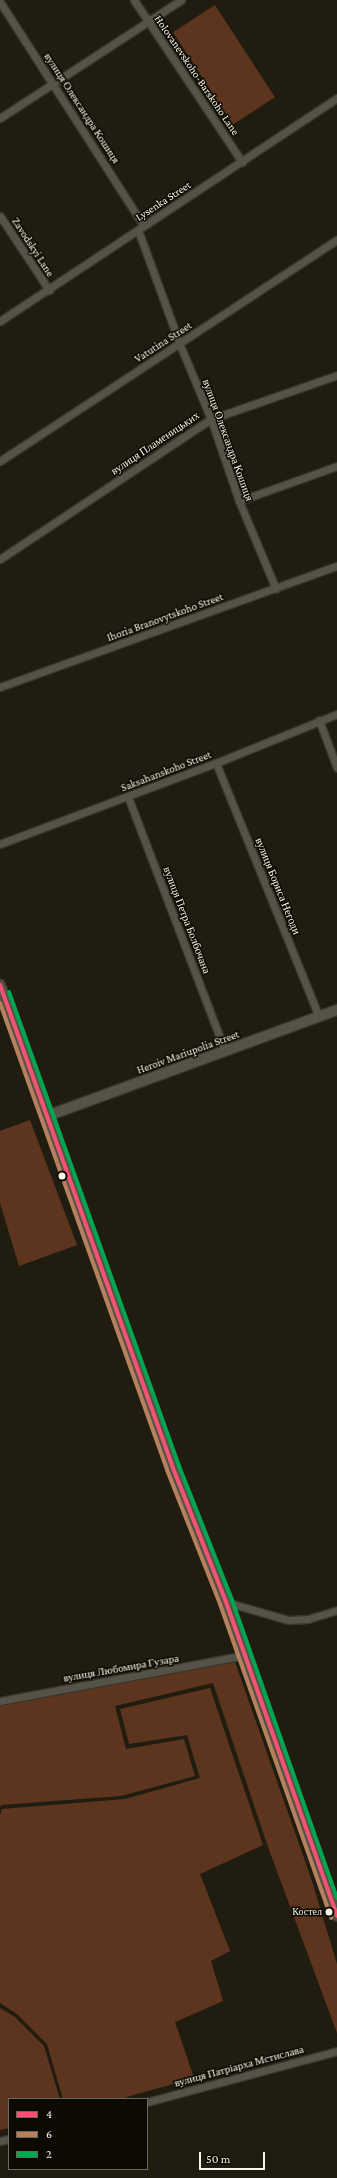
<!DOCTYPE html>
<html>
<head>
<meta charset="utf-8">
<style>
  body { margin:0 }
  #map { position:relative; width:337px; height:2178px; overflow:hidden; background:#201d10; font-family:"Crimson Pro",serif }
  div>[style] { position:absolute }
  .green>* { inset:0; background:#5d351e; transform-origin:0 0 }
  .roads { filter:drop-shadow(1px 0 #38362d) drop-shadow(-1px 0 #38362d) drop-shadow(0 1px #38362d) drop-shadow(0 -1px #38362d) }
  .street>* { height:7px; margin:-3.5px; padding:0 3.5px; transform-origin:3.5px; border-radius:3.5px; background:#555248 }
  .secondary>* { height:10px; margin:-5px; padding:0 5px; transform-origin:5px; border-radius:5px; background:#555248 }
  .bus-1>* { height:4px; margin:-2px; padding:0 2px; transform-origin:2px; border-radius:2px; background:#f65372 }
  .bus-2>* { height:4px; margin:-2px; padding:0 2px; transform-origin:2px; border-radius:2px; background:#b6815c }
  .bus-3>* { height:4px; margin:-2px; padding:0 2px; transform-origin:2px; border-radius:2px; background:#00a651 }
  .dots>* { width:11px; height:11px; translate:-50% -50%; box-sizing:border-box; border:2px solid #0d0a03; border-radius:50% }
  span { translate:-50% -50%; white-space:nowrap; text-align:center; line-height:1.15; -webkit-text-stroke:3px #0d0a03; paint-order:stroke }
  .bus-label { font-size:10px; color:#f8f4e6 }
  .right { translate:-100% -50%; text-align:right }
  .street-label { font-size:11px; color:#f8f4e6 }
  .legend { position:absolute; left:8px; top:2098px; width:140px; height:72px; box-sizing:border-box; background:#0d0a03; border:1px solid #6b685e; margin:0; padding:5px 7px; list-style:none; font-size:12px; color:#f8f4e6 }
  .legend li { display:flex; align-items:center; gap:8px; height:20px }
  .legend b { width:20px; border:1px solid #6b685e }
  .scale { position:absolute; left:199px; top:2152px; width:66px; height:18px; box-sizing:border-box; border:2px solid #f8f4e6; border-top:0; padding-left:5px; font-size:12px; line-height:14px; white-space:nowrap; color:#f8f4e6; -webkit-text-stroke:3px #0d0a03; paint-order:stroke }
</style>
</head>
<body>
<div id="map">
  <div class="green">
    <div style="left:215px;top:5px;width:110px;height:50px;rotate:57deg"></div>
    <div style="clip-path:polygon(30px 1120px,77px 1245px,19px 1266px,0 1203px,0 1131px)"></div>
    <div style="clip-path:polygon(235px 1662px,311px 1878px,337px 1964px,337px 2033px,268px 1847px,213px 1683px,115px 1706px,126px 1749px,184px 1739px,195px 1776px,121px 1796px,1px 1805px,0 1808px,0 1705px)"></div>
    <div style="clip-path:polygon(210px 1688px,263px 1845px,200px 1874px,230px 1951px,211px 1961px,223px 2001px,175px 2022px,194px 2078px,120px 2099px,63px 2099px,47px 2044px,17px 2014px,0 2003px,0 1815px,2px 1809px,125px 1799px,200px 1778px,187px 1735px,129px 1744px,120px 1709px)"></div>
    <div style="clip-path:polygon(0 2008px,15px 2017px,44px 2046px,60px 2099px,9px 2099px,9px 2128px,0 2130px)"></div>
  </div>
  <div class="roads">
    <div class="street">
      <div style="left:134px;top:0;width:195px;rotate:56.3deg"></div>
      <div style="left:0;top:2px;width:266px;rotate:57.3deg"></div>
      <div style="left:0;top:118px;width:216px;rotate:-33.1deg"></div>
      <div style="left:0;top:216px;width:89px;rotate:56.5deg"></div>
      <div style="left:138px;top:230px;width:122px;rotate:69.9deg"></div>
      <div style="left:180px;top:345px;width:80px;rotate:67.3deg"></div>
      <div style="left:211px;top:419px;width:87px;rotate:71.1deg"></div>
      <div style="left:239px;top:501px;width:95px;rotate:67.2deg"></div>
      <div style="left:0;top:321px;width:404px;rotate:-33.5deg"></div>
      <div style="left:0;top:461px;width:403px;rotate:-33.3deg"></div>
      <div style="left:239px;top:501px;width:104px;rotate:-19.7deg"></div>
      <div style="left:0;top:559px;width:253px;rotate:-33.6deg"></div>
      <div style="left:211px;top:419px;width:133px;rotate:-19.2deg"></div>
      <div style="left:0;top:687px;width:358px;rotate:-19.8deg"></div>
      <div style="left:319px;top:720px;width:51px;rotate:69.4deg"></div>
      <div style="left:216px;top:763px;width:274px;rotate:67.9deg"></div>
      <div style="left:128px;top:797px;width:272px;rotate:69.1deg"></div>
      <div style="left:0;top:844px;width:231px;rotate:-20.6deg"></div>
      <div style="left:216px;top:763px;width:131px;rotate:-22deg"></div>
      <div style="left:226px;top:1602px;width:65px;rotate:16.2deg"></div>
      <div style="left:288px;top:1620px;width:20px;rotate:-3deg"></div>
      <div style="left:308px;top:1619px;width:30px;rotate:-17deg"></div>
      <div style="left:0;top:1701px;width:249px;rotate:-10.6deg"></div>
      <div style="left:147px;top:2102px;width:197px;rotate:-15deg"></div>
      <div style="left:0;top:2141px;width:9px;rotate:-13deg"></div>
    </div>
    <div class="secondary">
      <div style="left:0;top:985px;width:513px;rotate:70.29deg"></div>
      <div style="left:173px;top:1468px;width:144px;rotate:68.4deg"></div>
      <div style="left:226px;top:1602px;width:333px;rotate:70.5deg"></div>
      <div style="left:47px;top:1116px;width:309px;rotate:-20.1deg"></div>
    </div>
  </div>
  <div class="bus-1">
    <div style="left:0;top:985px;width:513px;rotate:70.29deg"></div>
    <div style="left:173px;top:1468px;width:144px;rotate:68.4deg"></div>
    <div style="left:226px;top:1602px;width:333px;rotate:70.5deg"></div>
  </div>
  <div class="bus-2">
    <div style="left:0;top:1003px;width:496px;rotate:70.3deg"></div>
    <div style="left:167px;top:1470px;width:144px;rotate:68.4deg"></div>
    <div style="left:220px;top:1604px;width:333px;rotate:70.5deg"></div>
  </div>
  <div class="bus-3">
    <div style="left:9px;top:992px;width:504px;rotate:70.27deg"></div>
    <div style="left:179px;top:1466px;width:144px;rotate:68.4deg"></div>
    <div style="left:232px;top:1600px;width:316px;rotate:70.6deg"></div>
  </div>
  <div class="dots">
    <div style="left:62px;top:1176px;background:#f8f4e6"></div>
    <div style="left:329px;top:1912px;background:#f8f4e6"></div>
  </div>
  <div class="bus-label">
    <span class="right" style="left:322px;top:1912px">Костел</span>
  </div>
  <div class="street-label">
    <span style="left:197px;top:75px;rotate:56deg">Holovanevskoho-Barskoho Lane</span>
    <span style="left:82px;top:108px;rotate:57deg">вулиця Олександра Кошиця</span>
    <span style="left:163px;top:201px;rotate:-33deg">Lysenka Street</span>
    <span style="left:33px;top:247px;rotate:57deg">Zavodskyi Lane</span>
    <span style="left:163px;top:342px;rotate:-33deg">Vatutina Street</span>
    <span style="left:228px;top:440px;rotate:70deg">вулиця Олександра Кошиця</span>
    <span style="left:155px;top:443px;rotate:-34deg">вулиця Пламеницьких</span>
    <span style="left:165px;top:617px;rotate:-20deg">Ihoria Branovytskoho Street</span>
    <span style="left:166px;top:771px;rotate:-21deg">Saksahanskoho Street</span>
    <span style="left:278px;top:886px;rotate:68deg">вулиця Бориса Негоди</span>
    <span style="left:187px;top:920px;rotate:69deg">вулиця Петра Болбочана</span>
    <span style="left:188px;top:1052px;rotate:-20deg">Heroiv Mariupolia Street</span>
    <span style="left:121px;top:1668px;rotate:-10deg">вулиця Любомира Гузара</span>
    <span style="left:239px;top:2066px;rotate:-15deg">вулиця Патріарха Мстислава</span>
  </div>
  <ul class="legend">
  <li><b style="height:5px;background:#f65372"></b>4</li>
  <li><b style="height:5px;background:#b6815c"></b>6</li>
  <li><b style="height:5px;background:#00a651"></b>2</li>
  </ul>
  <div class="scale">50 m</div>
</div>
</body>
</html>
